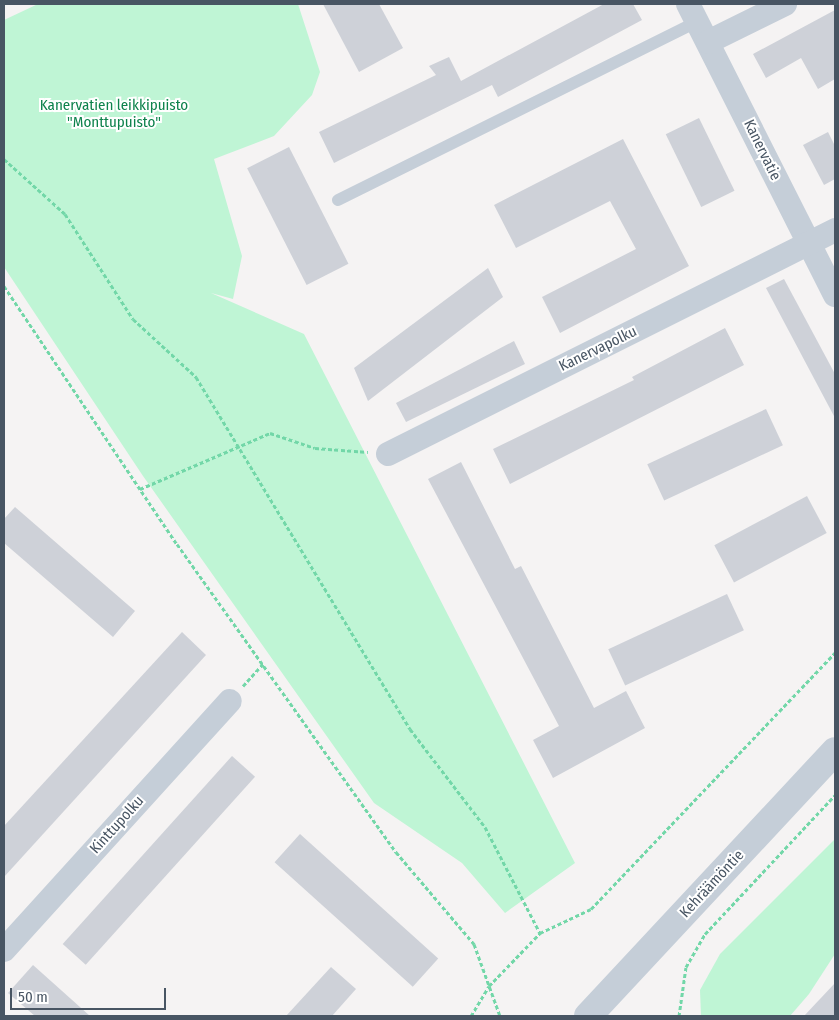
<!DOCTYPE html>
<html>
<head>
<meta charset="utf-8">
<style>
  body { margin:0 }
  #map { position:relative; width:839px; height:1020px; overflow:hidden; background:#f5f3f3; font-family:"Fira Sans Condensed",sans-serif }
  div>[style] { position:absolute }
  .green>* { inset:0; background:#bff5d5 }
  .building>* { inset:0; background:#ced1d8; transform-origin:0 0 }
  .path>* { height:3px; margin-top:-1.5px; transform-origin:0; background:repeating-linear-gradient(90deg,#72d7a8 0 4px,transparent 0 6.5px) }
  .service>* { height:12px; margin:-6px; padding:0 6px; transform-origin:6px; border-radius:6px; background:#c5ced8 }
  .minor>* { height:24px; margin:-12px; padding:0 12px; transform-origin:12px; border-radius:12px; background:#c5ced8 }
  .tertiary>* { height:28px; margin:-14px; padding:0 14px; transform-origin:14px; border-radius:14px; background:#c5ced8 }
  span { translate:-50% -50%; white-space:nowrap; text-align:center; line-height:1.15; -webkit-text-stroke:4px #fff; paint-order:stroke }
  .park-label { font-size:15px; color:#0d824c }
  .street-label { font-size:15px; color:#485563 }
  .frame { position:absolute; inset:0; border:5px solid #485563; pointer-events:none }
  .scale { position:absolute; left:10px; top:988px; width:156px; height:22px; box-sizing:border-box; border:2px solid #485563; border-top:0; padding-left:6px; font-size:15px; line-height:18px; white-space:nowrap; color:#485563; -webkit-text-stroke:4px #fff; paint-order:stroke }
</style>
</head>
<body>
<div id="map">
  <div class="green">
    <div style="clip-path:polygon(38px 4px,298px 4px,320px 72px,312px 95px,274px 136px,214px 159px,242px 256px,233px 299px,211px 293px,304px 334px,575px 863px,505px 913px,462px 863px,374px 803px,143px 476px,4px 267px,4px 20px)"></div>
    <div style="clip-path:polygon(835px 839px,835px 954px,809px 994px,790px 1016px,701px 1016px,700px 990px,720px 954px)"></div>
  </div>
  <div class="building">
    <div style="clip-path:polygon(323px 4px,379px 4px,403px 48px,359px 72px)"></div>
    <div style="clip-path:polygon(604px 4px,633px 4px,642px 20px,498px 97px,492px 85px,334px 163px,319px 132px,436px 75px,429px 66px,449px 57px,461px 81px)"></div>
    <div style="clip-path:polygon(835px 10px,835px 79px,818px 89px,801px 58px,766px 78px,753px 54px)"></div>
    <div style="left:699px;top:118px;width:81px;height:37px;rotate:64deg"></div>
    <div style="clip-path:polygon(828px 132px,835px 146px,835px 179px,824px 185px,803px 145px)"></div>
    <div style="clip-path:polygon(623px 139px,689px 266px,560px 333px,542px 297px,636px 249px,610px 201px,516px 248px,494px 205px)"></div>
    <div style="left:289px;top:147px;width:131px;height:47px;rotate:63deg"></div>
    <div style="clip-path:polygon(488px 268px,503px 297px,368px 401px,354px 368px)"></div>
    <div style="clip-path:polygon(784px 279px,835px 374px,835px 418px,766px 288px)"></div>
    <div style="clip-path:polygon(725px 328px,744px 365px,510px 484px,493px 449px,634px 380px,632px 377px)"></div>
    <div style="clip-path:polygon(514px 341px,525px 364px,406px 422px,396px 403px)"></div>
    <div style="left:766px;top:409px;width:40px;height:131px;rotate:65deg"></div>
    <div style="clip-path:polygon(461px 462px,515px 569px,521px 566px,594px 708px,626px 691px,645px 728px,553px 778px,533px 740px,559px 726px,428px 479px)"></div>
    <div style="left:807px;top:496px;width:42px;height:105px;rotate:62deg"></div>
    <div style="clip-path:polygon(15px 507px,135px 611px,113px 637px,4px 543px,4px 519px)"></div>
    <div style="left:727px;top:594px;width:40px;height:131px;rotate:65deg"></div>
    <div style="clip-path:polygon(182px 632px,206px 655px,4px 877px,4px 826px)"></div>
    <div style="left:232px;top:756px;width:31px;height:253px;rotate:42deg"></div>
    <div style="left:300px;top:834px;width:186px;height:38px;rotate:42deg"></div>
    <div style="clip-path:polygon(33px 965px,90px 1016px,35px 1016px,8px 993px)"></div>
    <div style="clip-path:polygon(331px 967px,356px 989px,332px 1016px,286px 1016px)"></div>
    <div style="clip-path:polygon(835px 983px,835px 1016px,804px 1016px)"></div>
  </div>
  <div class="path">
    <div style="left:4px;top:159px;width:82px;rotate:42deg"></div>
    <div style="left:65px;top:214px;width:125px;rotate:57.1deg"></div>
    <div style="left:133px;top:319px;width:86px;rotate:42.6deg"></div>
    <div style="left:196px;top:377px;width:412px;rotate:58.7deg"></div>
    <div style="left:410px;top:729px;width:123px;rotate:52.6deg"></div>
    <div style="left:485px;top:827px;width:119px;rotate:62.6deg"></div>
    <div style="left:4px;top:286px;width:311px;rotate:56.2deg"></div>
    <div style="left:177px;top:544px;width:378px;rotate:54.6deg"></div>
    <div style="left:396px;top:852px;width:121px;rotate:49.7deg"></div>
    <div style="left:474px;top:944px;width:77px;rotate:70.1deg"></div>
    <div style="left:140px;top:489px;width:142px;rotate:-23.3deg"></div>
    <div style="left:270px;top:433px;width:47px;rotate:18.4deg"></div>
    <div style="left:315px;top:448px;width:53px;rotate:4.3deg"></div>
    <div style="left:243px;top:686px;width:30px;rotate:-48deg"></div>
    <div style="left:471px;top:1016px;width:35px;rotate:-59deg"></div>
    <div style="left:489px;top:986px;width:74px;rotate:-46.1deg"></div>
    <div style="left:540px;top:933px;width:56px;rotate:-25.2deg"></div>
    <div style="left:591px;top:909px;width:354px;rotate:-46.4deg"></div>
    <div style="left:679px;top:1016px;width:49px;rotate:-81.9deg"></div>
    <div style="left:686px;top:967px;width:38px;rotate:-60deg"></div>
    <div style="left:705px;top:934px;width:190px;rotate:-46.9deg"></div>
  </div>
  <div class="service">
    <div style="left:338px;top:200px;width:401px;rotate:-26.4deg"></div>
  </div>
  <div class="minor">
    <div style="left:688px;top:4px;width:326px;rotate:63.2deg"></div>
    <div style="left:708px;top:42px;width:86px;rotate:-26.3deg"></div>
    <div style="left:388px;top:454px;width:500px;rotate:-26.6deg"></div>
    <div style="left:4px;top:950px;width:336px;rotate:-47.8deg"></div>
  </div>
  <div class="tertiary">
    <div style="left:588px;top:1016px;width:362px;rotate:-47deg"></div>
  </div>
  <div class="park-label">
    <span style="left:114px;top:114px">Kanervatien leikkipuisto<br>"Monttupuisto"</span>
  </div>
  <div class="street-label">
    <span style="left:762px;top:150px;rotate:64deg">Kanervatie</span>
    <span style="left:598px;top:349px;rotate:-26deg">Kanervapolku</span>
    <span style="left:117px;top:825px;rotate:-48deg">Kinttupolku</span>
    <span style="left:712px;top:884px;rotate:-47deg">Kehräämöntie</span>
  </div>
  <div class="frame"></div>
  <div class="scale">50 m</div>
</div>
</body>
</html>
